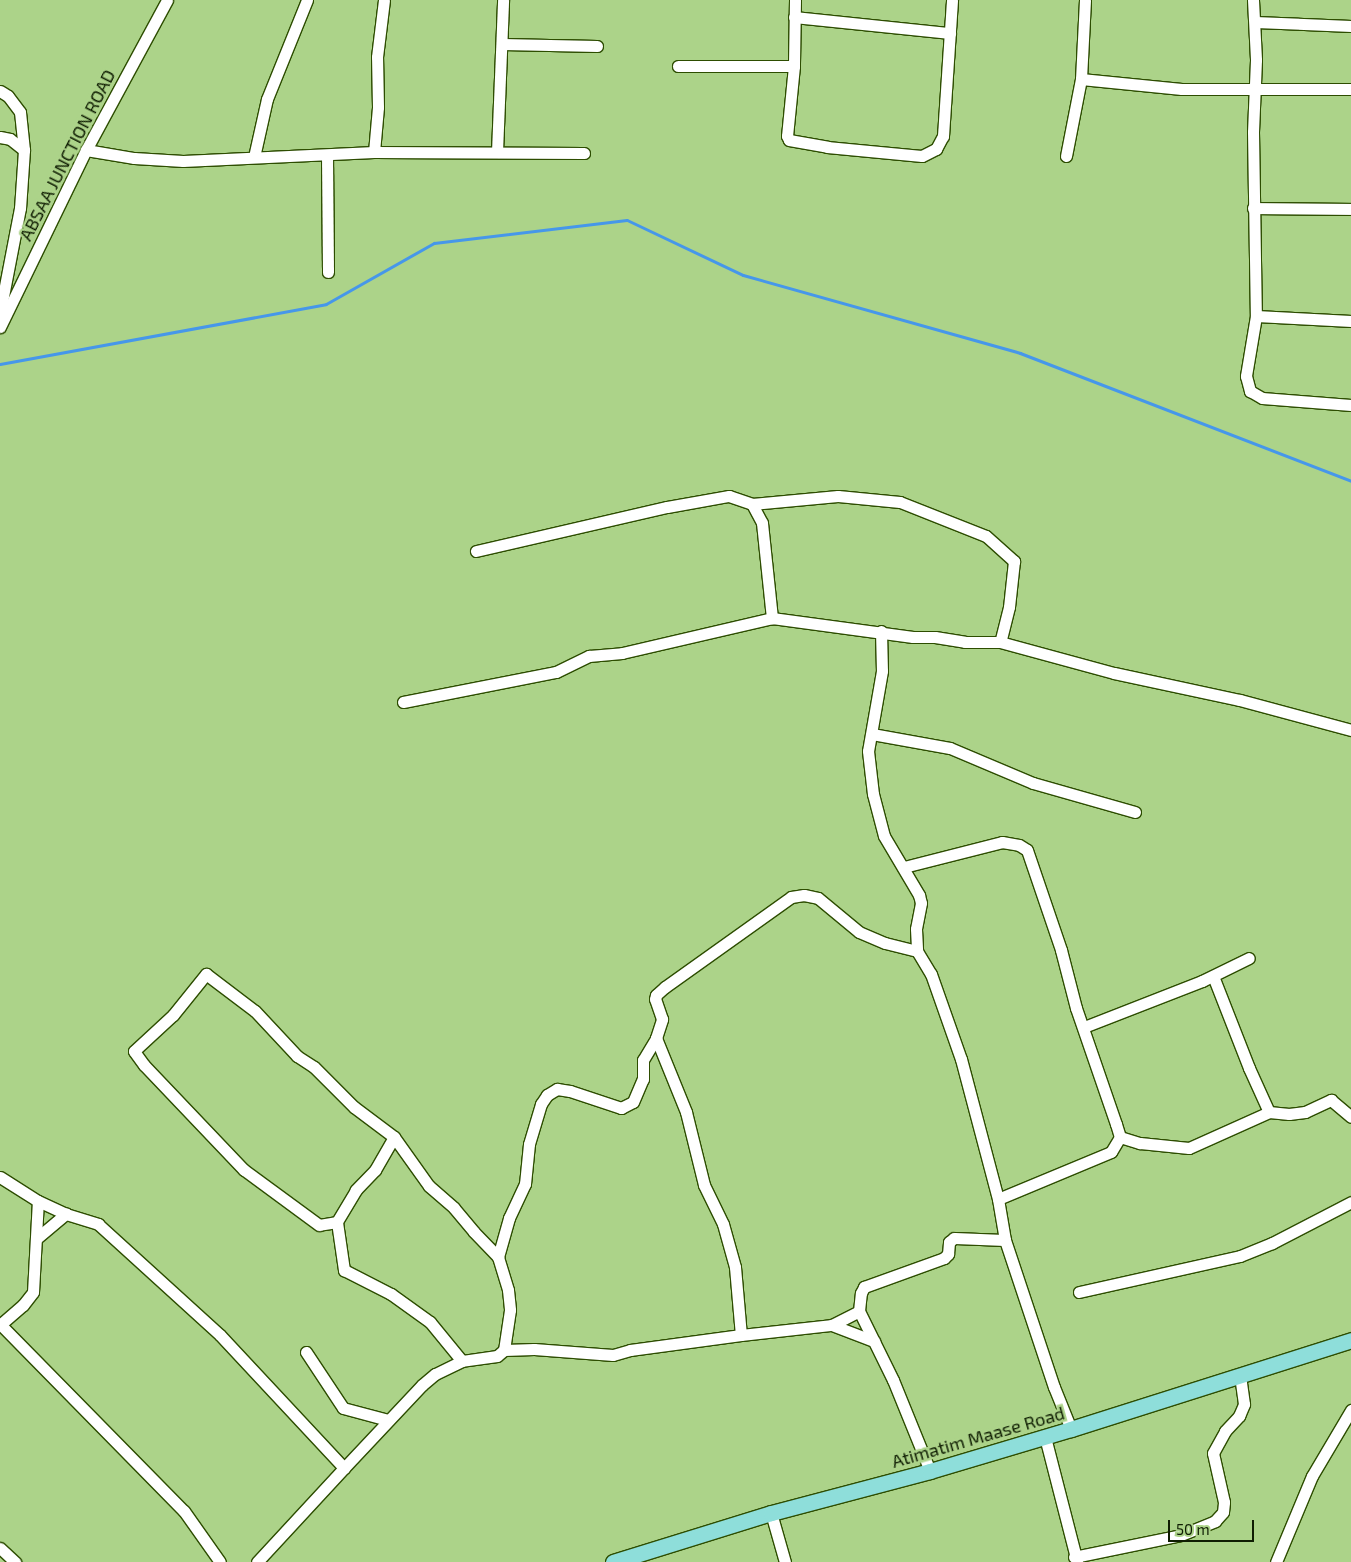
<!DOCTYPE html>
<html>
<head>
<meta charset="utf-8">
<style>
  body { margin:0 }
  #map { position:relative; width:1351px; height:1562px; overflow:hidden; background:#acd389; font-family:"Exo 2",sans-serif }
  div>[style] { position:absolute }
  .stream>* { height:3px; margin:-1.5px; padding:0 1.5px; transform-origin:1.5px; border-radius:1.5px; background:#4697ea }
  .roads { filter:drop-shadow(1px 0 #2d4d00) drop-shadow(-1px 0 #2d4d00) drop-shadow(0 1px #2d4d00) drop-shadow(0 -1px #2d4d00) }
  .minor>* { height:11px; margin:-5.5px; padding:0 5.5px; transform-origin:5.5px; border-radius:5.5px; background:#fff }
  .major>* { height:15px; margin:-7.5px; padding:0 7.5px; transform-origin:7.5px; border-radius:7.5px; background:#8ededa }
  span { translate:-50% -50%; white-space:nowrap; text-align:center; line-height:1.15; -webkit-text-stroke:5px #acd389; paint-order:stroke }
  .street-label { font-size:18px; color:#0f1d02 }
  .scale { position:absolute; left:1168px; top:1520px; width:86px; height:22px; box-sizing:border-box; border:2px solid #0f1d02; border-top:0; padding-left:6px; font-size:15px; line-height:18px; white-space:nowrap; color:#0f1d02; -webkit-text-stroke:4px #acd389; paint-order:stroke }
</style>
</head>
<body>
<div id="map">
  <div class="stream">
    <div style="left:0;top:364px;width:331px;rotate:-10.4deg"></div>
    <div style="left:326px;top:304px;width:124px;rotate:-29.5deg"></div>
    <div style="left:434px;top:243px;width:194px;rotate:-6.8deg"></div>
    <div style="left:627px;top:220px;width:128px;rotate:25.4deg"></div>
    <div style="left:743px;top:275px;width:288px;rotate:15.7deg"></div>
    <div style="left:1020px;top:353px;width:355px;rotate:21.1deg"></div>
  </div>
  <div class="roads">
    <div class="minor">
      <div style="left:795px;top:0;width:66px;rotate:90.9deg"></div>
      <div style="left:794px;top:66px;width:70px;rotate:95.7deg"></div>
      <div style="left:787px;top:136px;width:4px;rotate:63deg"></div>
      <div style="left:789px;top:140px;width:39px;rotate:10deg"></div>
      <div style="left:827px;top:147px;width:95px;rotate:5.4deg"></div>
      <div style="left:922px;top:156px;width:16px;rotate:-27deg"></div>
      <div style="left:936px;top:149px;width:15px;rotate:-62deg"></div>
      <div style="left:943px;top:136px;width:136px;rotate:-86.2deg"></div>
      <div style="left:1253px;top:0;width:60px;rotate:87.1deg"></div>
      <div style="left:1256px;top:60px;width:72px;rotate:92.4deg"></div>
      <div style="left:1253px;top:132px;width:184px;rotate:89.1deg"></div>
      <div style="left:794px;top:17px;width:157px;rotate:5.9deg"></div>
      <div style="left:1255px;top:22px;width:96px;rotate:2.4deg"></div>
      <div style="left:502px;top:44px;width:95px;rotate:1.2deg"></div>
      <div style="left:678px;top:66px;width:116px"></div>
      <div style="left:1081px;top:79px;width:101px;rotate:5.7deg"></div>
      <div style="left:1182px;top:89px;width:169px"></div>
      <div style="left:0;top:91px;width:9px;rotate:32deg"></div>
      <div style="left:8px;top:96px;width:20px;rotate:53deg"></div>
      <div style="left:20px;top:112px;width:38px;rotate:84deg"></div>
      <div style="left:24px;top:150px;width:58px;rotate:93.9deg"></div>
      <div style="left:20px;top:208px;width:106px;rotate:100.9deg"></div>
      <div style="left:0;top:137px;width:10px;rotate:11deg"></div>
      <div style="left:10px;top:139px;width:18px;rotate:38deg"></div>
      <div style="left:86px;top:150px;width:49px;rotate:9.5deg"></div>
      <div style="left:134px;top:158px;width:49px;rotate:3.5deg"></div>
      <div style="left:183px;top:161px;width:191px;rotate:-2.7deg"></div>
      <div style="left:374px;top:152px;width:210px;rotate:0.3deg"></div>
      <div style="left:374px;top:152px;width:45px;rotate:-84.9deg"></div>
      <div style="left:378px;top:107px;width:50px;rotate:-91.1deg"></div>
      <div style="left:377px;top:57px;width:57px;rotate:-83deg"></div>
      <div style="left:497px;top:152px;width:152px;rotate:-87.7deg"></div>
      <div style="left:327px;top:156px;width:116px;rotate:89.5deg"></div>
      <div style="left:1066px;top:156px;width:78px;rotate:-79deg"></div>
      <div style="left:1081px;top:79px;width:79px;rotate:-87.1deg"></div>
      <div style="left:254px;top:157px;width:59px;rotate:-77.4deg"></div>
      <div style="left:267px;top:99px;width:107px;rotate:-68deg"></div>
      <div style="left:1253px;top:208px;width:98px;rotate:0.6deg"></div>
      <div style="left:1351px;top:321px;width:95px;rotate:-177deg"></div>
      <div style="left:1256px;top:316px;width:61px;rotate:99.5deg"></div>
      <div style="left:1246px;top:376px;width:16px;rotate:75deg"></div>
      <div style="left:1250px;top:391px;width:14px;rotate:30deg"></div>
      <div style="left:1262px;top:398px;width:89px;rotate:4.5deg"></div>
      <div style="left:0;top:327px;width:197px;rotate:-64.1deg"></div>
      <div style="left:86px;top:150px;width:170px;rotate:-61.6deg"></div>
      <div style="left:752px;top:504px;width:86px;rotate:-5.3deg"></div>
      <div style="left:838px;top:496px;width:62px;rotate:5.5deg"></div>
      <div style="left:900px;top:502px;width:92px;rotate:21.6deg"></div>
      <div style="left:986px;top:536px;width:38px;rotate:42deg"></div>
      <div style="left:1014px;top:561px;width:46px;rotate:96.2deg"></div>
      <div style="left:1009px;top:607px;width:36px;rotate:104deg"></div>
      <div style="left:476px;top:551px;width:196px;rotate:-13deg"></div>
      <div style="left:667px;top:507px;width:63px;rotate:-10.1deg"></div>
      <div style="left:729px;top:496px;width:24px;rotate:19deg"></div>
      <div style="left:752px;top:504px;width:21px;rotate:62deg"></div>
      <div style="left:762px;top:523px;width:96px;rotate:84deg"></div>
      <div style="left:881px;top:631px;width:40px;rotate:88.6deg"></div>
      <div style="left:882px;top:671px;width:81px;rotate:99.9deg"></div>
      <div style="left:868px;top:751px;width:43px;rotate:83.4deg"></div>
      <div style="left:873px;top:794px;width:43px;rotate:75.3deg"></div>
      <div style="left:884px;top:836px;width:69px;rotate:59.3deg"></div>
      <div style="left:919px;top:895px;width:8px;rotate:76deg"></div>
      <div style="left:921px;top:903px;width:26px;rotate:101deg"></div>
      <div style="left:916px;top:929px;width:22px;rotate:87deg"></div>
      <div style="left:917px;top:951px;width:27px;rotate:59deg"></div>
      <div style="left:931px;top:974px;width:90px;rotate:70.6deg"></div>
      <div style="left:961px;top:1059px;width:145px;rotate:75.2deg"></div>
      <div style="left:998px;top:1199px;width:42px;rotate:80.3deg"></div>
      <div style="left:1005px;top:1240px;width:155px;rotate:71.6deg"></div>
      <div style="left:1054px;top:1387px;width:45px;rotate:68deg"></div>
      <div style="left:403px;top:702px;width:156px;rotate:-11.1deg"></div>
      <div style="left:556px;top:672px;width:37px;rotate:-26deg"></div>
      <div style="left:589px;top:656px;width:33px;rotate:-5deg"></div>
      <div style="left:622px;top:653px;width:154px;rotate:-13.1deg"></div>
      <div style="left:772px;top:618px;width:142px;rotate:7.7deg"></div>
      <div style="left:913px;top:637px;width:22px"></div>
      <div style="left:935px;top:637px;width:30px;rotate:9deg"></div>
      <div style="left:965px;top:642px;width:35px"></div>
      <div style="left:1000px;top:642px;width:118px;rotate:15.2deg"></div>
      <div style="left:1114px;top:673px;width:129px;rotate:12.1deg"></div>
      <div style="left:1240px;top:700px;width:115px;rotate:15.1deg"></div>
      <div style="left:872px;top:734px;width:79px;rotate:10.2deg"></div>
      <div style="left:950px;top:748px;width:90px;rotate:22.9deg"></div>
      <div style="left:1033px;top:783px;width:106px;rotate:15.9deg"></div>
      <div style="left:904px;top:867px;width:101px;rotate:-14.3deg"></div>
      <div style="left:1002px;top:842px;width:17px;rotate:10deg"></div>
      <div style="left:1019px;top:845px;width:9px;rotate:32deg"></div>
      <div style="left:1027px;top:850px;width:106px;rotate:71.2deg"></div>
      <div style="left:1061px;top:950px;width:60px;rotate:75.5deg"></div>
      <div style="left:1076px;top:1008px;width:123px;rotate:71deg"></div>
      <div style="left:1116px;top:1124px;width:14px;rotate:73deg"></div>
      <div style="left:1120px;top:1137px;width:17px;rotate:121deg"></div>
      <div style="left:1111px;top:1152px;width:122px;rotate:157.4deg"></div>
      <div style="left:1213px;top:976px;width:99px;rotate:68.6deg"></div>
      <div style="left:1249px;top:1068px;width:48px;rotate:65.6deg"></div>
      <div style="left:1084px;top:1027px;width:127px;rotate:-21.3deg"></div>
      <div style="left:1202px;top:981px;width:52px;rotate:-26.1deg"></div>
      <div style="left:656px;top:1038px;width:80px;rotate:67.9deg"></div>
      <div style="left:686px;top:1112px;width:75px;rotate:76.1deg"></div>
      <div style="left:704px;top:1185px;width:43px;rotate:64deg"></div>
      <div style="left:723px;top:1224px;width:45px;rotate:74.4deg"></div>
      <div style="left:735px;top:1267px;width:68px;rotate:85deg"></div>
      <div style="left:394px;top:1137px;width:38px;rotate:120deg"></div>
      <div style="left:375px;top:1170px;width:28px;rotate:134deg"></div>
      <div style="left:356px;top:1190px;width:37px;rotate:121deg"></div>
      <div style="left:337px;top:1222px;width:49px;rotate:81.7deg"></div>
      <div style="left:344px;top:1270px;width:53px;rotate:27.1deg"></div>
      <div style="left:391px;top:1294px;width:48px;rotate:35.7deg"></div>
      <div style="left:430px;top:1322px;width:50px;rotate:50.6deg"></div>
      <div style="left:1120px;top:1137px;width:21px;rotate:17deg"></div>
      <div style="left:1140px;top:1143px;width:49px;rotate:5.8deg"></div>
      <div style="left:1189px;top:1148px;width:88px;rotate:-24.2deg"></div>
      <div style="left:1269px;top:1112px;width:20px;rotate:6deg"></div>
      <div style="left:1289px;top:1114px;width:16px;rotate:-7deg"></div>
      <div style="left:1305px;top:1112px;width:29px;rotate:-25deg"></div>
      <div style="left:1331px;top:1100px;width:26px;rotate:40deg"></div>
      <div style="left:0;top:1177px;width:45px;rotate:32.3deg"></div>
      <div style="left:38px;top:1201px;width:31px;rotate:25deg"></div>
      <div style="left:66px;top:1214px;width:34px;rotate:17deg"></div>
      <div style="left:98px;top:1224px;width:165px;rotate:42.3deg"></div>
      <div style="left:220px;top:1335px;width:182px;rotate:47deg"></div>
      <div style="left:344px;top:1468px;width:128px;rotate:132.8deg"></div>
      <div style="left:337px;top:1222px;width:18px;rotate:171deg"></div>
      <div style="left:319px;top:1225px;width:93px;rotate:-143.7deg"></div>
      <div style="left:244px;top:1170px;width:145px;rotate:-133.6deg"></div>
      <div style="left:144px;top:1065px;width:17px;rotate:-126deg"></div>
      <div style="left:134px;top:1051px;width:53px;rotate:-42.7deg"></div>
      <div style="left:173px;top:1015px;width:53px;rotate:-51.2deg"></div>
      <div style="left:206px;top:974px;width:61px;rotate:37.1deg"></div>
      <div style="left:255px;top:1011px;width:62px;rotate:47deg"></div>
      <div style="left:297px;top:1056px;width:20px;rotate:33deg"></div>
      <div style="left:314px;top:1067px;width:57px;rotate:45deg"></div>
      <div style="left:354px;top:1107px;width:50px;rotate:36.9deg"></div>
      <div style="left:394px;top:1137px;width:60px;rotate:54.5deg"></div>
      <div style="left:429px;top:1186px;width:33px;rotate:41deg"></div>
      <div style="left:454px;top:1208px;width:31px;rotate:50deg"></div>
      <div style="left:474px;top:1232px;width:35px;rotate:46deg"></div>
      <div style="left:498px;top:1257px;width:34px;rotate:73deg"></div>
      <div style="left:508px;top:1290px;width:20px;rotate:84deg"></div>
      <div style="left:510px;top:1310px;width:40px;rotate:98.5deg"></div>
      <div style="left:504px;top:1350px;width:9px;rotate:139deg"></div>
      <div style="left:497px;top:1356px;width:35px;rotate:172deg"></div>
      <div style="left:462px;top:1361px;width:30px;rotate:154deg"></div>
      <div style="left:435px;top:1374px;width:17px;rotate:140deg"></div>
      <div style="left:422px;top:1385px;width:114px;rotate:133.2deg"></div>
      <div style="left:37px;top:1238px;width:38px;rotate:-40deg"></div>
      <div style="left:498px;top:1257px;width:41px;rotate:-74.2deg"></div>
      <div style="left:509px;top:1218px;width:38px;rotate:-65deg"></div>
      <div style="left:525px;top:1184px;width:40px;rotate:-84.3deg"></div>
      <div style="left:529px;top:1144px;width:42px;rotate:-73.3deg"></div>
      <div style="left:541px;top:1104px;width:11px;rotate:-56deg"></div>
      <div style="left:547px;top:1095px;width:12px;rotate:-31deg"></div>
      <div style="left:557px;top:1089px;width:13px;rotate:9deg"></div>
      <div style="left:570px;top:1091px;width:54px;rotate:18.4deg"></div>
      <div style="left:621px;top:1108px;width:13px;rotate:-27deg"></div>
      <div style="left:633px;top:1102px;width:25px;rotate:-67deg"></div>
      <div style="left:643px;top:1079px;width:19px;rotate:-90deg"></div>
      <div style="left:643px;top:1060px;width:26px;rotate:-59deg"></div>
      <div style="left:656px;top:1038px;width:20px;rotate:-72deg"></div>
      <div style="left:662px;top:1019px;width:21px;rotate:-109deg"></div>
      <div style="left:655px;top:999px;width:4px;rotate:-76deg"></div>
      <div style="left:656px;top:995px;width:12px;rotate:-42deg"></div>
      <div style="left:665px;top:987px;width:155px;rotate:-35.5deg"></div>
      <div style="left:791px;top:897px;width:13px;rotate:-9deg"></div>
      <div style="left:804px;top:895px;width:14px;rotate:12deg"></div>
      <div style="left:818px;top:898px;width:53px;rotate:39.7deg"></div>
      <div style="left:859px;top:932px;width:28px;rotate:23deg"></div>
      <div style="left:885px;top:943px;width:33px;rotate:14deg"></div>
      <div style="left:1079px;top:1292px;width:165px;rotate:-12.6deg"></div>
      <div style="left:1240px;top:1256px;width:35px;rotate:-22deg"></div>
      <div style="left:1272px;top:1243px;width:89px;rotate:-27.4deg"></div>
      <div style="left:0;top:1324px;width:262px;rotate:45.5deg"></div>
      <div style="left:184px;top:1511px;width:62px;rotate:54.8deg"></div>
      <div style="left:1px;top:1324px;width:29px;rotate:-41deg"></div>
      <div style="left:23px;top:1305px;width:16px;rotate:-52deg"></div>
      <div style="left:33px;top:1292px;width:91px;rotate:-86.9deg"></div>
      <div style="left:832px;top:1325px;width:45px;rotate:20.9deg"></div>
      <div style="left:504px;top:1350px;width:30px;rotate:-2deg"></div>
      <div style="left:534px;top:1349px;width:79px;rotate:4.3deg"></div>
      <div style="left:613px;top:1355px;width:18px;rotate:-16deg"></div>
      <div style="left:630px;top:1350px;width:112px;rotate:-7.7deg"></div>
      <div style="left:741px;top:1335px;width:92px;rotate:-6.3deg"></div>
      <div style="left:832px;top:1325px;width:30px;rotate:-27deg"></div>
      <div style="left:306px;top:1352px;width:67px;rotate:56.5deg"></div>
      <div style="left:343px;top:1408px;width:47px;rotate:14.9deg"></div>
      <div style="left:1045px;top:1437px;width:129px;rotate:75.6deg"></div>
      <div style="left:930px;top:1471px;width:98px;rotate:-112.1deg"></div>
      <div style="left:893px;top:1380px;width:77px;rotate:-116.2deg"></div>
      <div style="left:859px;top:1311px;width:18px;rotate:-84deg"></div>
      <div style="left:861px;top:1293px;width:7px;rotate:-63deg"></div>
      <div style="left:864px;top:1287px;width:85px;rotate:-19.9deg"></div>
      <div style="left:944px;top:1258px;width:6px;rotate:-45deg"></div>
      <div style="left:948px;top:1254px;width:12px;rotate:-85deg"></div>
      <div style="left:949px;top:1242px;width:6px;rotate:-39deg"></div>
      <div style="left:954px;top:1238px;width:51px;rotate:2.2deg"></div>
      <div style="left:771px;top:1513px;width:51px;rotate:74.1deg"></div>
      <div style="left:0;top:1548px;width:21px;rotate:43deg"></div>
      <div style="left:1074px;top:1557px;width:109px;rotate:-11.6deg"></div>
      <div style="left:1181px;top:1535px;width:37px;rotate:-22deg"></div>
      <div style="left:1215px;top:1521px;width:12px;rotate:-48deg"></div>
      <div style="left:1223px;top:1512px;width:10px;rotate:-84deg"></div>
      <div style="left:1224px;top:1502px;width:50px;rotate:-102.7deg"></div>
      <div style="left:1213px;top:1453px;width:25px;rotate:-61deg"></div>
      <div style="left:1225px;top:1431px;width:21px;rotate:-47deg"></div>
      <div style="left:1239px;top:1416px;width:13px;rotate:-67deg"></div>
      <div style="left:1244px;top:1404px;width:27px;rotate:-98deg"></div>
      <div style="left:1276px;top:1562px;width:93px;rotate:-67.3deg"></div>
      <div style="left:1312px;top:1476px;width:77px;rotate:-59.4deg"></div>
    </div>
    <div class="major">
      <div style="left:613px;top:1562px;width:165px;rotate:-17.2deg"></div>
      <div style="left:771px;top:1513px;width:164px;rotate:-14.8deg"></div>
      <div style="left:930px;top:1471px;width:147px;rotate:-16.6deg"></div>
      <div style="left:1071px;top:1429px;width:294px;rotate:-17.6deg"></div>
    </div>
  </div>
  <div class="street-label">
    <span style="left:67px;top:155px;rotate:-63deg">ABSAA JUNCTION ROAD</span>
    <span style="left:978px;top:1437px;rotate:-16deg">Atimatim Maase Road</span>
  </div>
  <div class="scale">50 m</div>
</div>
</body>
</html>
